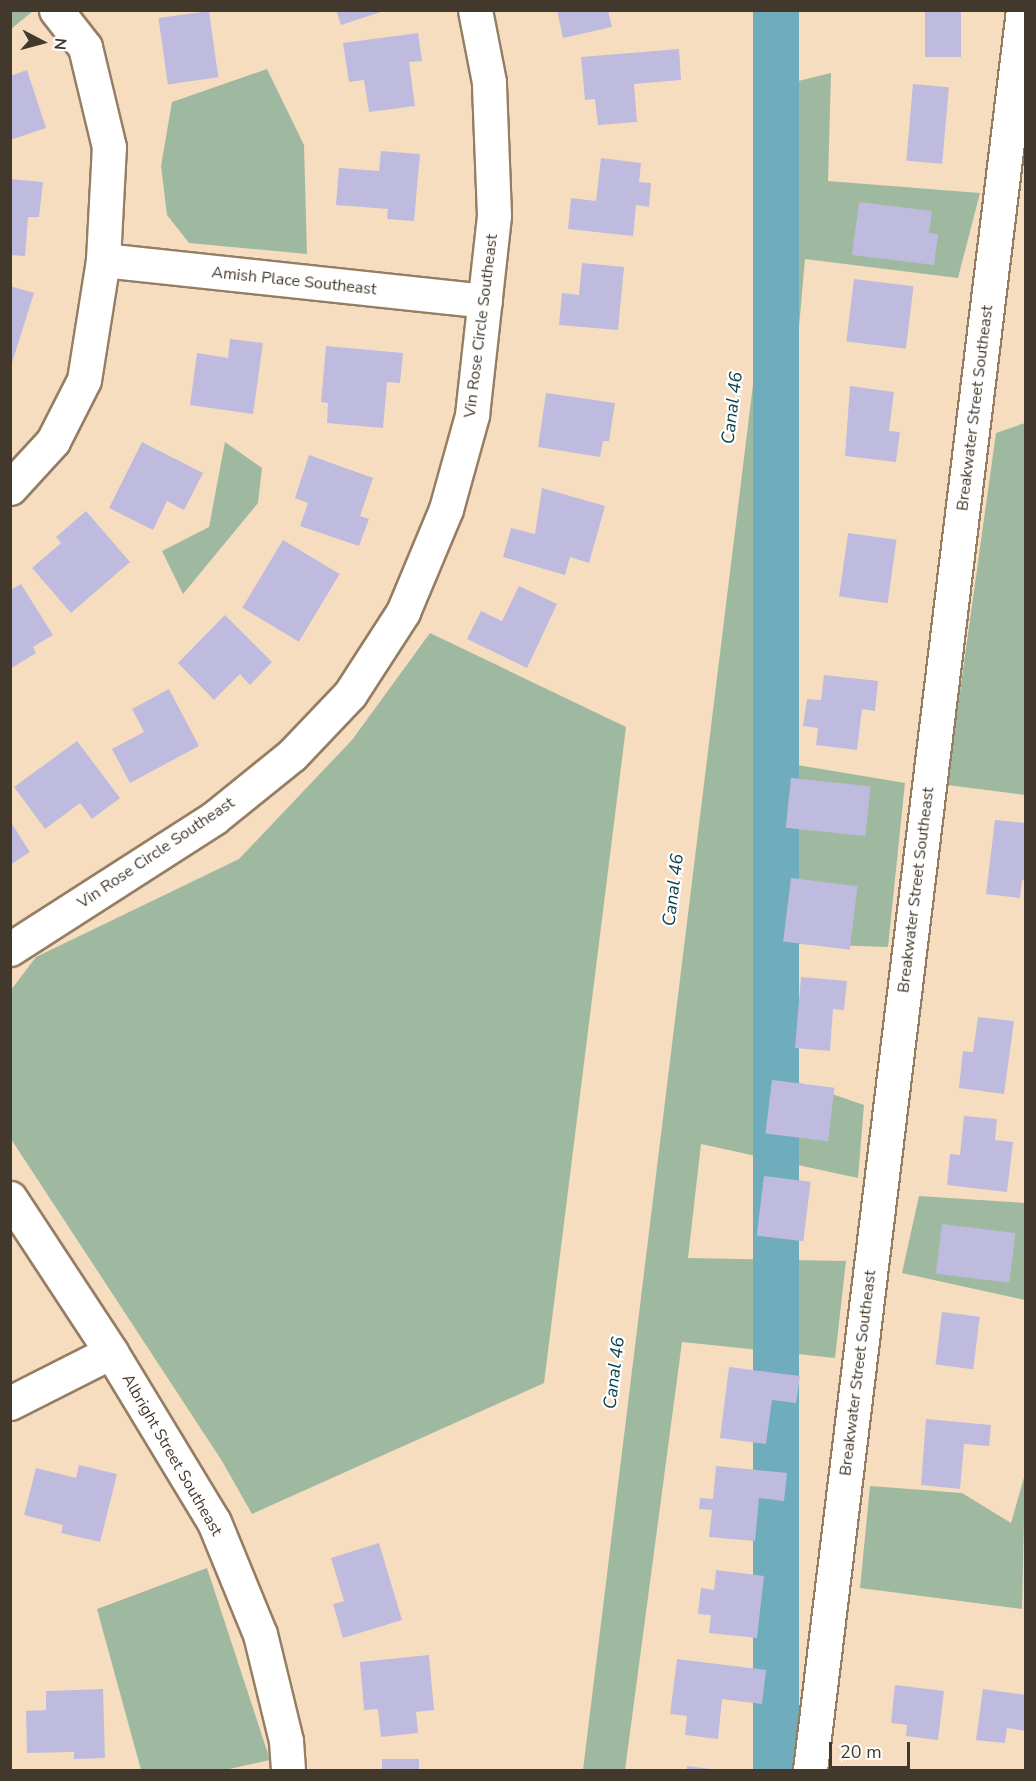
<!DOCTYPE html>
<html>
<head>
<meta charset="utf-8">
<style>
  body { margin:0 }
  #map { position:relative; width:1036px; height:1781px; overflow:hidden; background:#f7ddc0; font-family:"Nunito Sans",sans-serif }
  div>[style] { position:absolute }
  .green>* { inset:0; background:#9eb99f }
  .water>* { inset:0; background:#6facbc; transform-origin:0 0 }
  .building>* { inset:0; background:#bfbbde; transform-origin:0 0 }
  .roads { filter:drop-shadow(2px 0 #957e63) drop-shadow(-2px 0 #957e63) drop-shadow(0 2px #957e63) drop-shadow(0 -2px #957e63) }
  .minor>* { height:33px; margin:-16.5px; padding:0 16.5px; transform-origin:16.5px; border-radius:16.5px; background:#fff }
  span { translate:-50% -50%; white-space:nowrap; text-align:center; line-height:1.15; -webkit-text-stroke:4.5px #fff; paint-order:stroke }
  .street-label { font-size:16px; color:#42382c }
  .water-label { font-size:18px; color:#09424e; font-style:italic }
  .frame { position:absolute; inset:0; border:12px solid #42382c; pointer-events:none }
  .north { position:absolute; left:12px; top:12px; width:60px; height:60px; -webkit-text-stroke:4px #fff; paint-order:stroke; rotate:96deg; font-size:16px; font-weight:700; line-height:24px; text-align:center; color:#42382c }
  .north::after { content:''; display:block; margin:auto; width:21px; height:27px; background:#42382c; clip-path:polygon(50% 0,100% 100%,50% 72%,0 100%) }
  .scale { position:absolute; left:829px; top:1742px; width:81px; height:27px; box-sizing:border-box; border:3px solid #42382c; border-top:0; padding-left:8px; font-size:18px; line-height:21px; white-space:nowrap; color:#42382c; -webkit-text-stroke:4px #fff; paint-order:stroke }
</style>
</head>
<body>
<div id="map">
  <div class="green">
    <div style="clip-path:polygon(11px 10px,33px 10px,33px 11px,11px 29px)"></div>
    <div style="clip-path:polygon(267px 69px,304px 145px,307px 254px,189px 243px,167px 215px,161px 166px,172px 102px)"></div>
    <div style="clip-path:polygon(831px 73px,828px 181px,980px 193px,958px 278px,805px 259px,761px 759px,905px 783px,888px 947px,769px 943px,756px 1068px,864px 1105px,858px 1178px,701px 1144px,688px 1258px,846px 1261px,835px 1358px,682px 1342px,625px 1770px,583px 1770px,790px 83px)"></div>
    <div style="clip-path:polygon(1025px 423px,1026px 423px,1025px 795px,947px 785px,996px 433px)"></div>
    <div style="clip-path:polygon(225px 442px,262px 468px,258px 503px,183px 594px,162px 551px,209px 527px)"></div>
    <div style="clip-path:polygon(430px 633px,626px 727px,544px 1383px,252px 1514px,222px 1461px,11px 1139px,11px 990px,36px 957px,239px 859px,352px 740px)"></div>
    <div style="clip-path:polygon(919px 1196px,1025px 1203px,1025px 1300px,902px 1273px)"></div>
    <div style="clip-path:polygon(1025px 1474px,1022px 1609px,860px 1588px,870px 1486px,962px 1493px,1011px 1523px)"></div>
    <div style="clip-path:polygon(207px 1568px,270px 1760px,225px 1770px,141px 1770px,97px 1609px)"></div>
  </div>
  <div class="water">
    <div style="left:753px;top:11px;width:46px;height:1772px"></div>
  </div>
  <div class="building">
    <div style="clip-path:polygon(336px 10px,384px 10px,384px 11px,341px 25px)"></div>
    <div style="clip-path:polygon(557px 10px,608px 10px,612px 27px,563px 38px)"></div>
    <div style="left:925px;top:10px;width:36px;height:47px"></div>
    <div style="left:209px;top:11px;width:67px;height:51px;rotate:82deg"></div>
    <div style="clip-path:polygon(418px 33px,422px 61px,409px 62px,415px 106px,369px 112px,364px 80px,349px 82px,343px 43px)"></div>
    <div style="clip-path:polygon(679px 49px,681px 80px,634px 84px,637px 122px,598px 125px,595px 99px,585px 100px,581px 57px)"></div>
    <div style="clip-path:polygon(27px 70px,46px 128px,10px 140px,10px 76px)"></div>
    <div style="left:913px;top:84px;width:36px;height:77px;rotate:5deg"></div>
    <div style="clip-path:polygon(381px 151px,420px 154px,414px 221px,387px 219px,388px 209px,336px 205px,339px 168px,379px 171px)"></div>
    <div style="clip-path:polygon(601px 158px,641px 163px,639px 182px,651px 183px,649px 207px,636px 205px,633px 236px,568px 229px,571px 198px,596px 201px)"></div>
    <div style="clip-path:polygon(10px 179px,43px 182px,39px 217px,28px 217px,25px 256px,10px 255px)"></div>
    <div style="clip-path:polygon(859px 202px,932px 211px,929px 233px,938px 234px,934px 265px,852px 255px)"></div>
    <div style="clip-path:polygon(582px 263px,624px 267px,618px 330px,559px 325px,562px 293px,579px 295px)"></div>
    <div style="left:854px;top:279px;width:60px;height:63px;rotate:7deg"></div>
    <div style="clip-path:polygon(10px 286px,34px 293px,11px 366px,10px 365px)"></div>
    <div style="clip-path:polygon(230px 339px,263px 343px,253px 414px,190px 405px,197px 353px,228px 358px)"></div>
    <div style="clip-path:polygon(326px 346px,403px 353px,400px 383px,387px 382px,383px 428px,327px 423px,328px 403px,321px 402px)"></div>
    <div style="clip-path:polygon(850px 386px,894px 392px,889px 431px,900px 432px,896px 462px,845px 456px)"></div>
    <div style="clip-path:polygon(546px 393px,615px 403px,609px 441px,603px 441px,600px 457px,538px 447px)"></div>
    <div style="clip-path:polygon(142px 442px,203px 473px,184px 510px,167px 501px,153px 530px,109px 508px)"></div>
    <div style="clip-path:polygon(309px 455px,373px 478px,360px 516px,369px 519px,359px 546px,300px 526px,308px 503px,295px 498px)"></div>
    <div style="clip-path:polygon(542px 488px,605px 506px,589px 563px,570px 557px,565px 575px,503px 557px,511px 528px,535px 534px)"></div>
    <div style="clip-path:polygon(86px 511px,130px 562px,71px 613px,32px 568px,61px 543px,56px 537px)"></div>
    <div style="left:848px;top:533px;width:49px;height:64px;rotate:8deg"></div>
    <div style="left:283px;top:540px;width:66px;height:79px;rotate:31deg"></div>
    <div style="clip-path:polygon(21px 584px,53px 635px,33px 647px,36px 653px,10px 669px,10px 590px)"></div>
    <div style="clip-path:polygon(519px 586px,557px 604px,527px 668px,467px 639px,481px 611px,502px 621px)"></div>
    <div style="clip-path:polygon(225px 615px,272px 662px,250px 685px,240px 674px,214px 700px,178px 663px)"></div>
    <div style="clip-path:polygon(824px 675px,878px 681px,875px 711px,862px 709px,857px 750px,816px 745px,818px 728px,803px 726px,807px 699px,821px 700px)"></div>
    <div style="clip-path:polygon(169px 689px,199px 746px,130px 783px,112px 749px,144px 732px,132px 709px)"></div>
    <div style="clip-path:polygon(77px 741px,120px 798px,92px 819px,80px 803px,45px 829px,14px 787px)"></div>
    <div style="left:791px;top:778px;width:80px;height:50px;rotate:6deg"></div>
    <div style="clip-path:polygon(995px 820px,1026px 823px,1026px 881px,1022px 880px,1020px 898px,986px 894px)"></div>
    <div style="clip-path:polygon(10px 821px,30px 852px,10px 865px)"></div>
    <div style="left:791px;top:878px;width:67px;height:64px;rotate:7deg"></div>
    <div style="clip-path:polygon(801px 977px,847px 981px,844px 1010px,833px 1009px,830px 1051px,795px 1048px)"></div>
    <div style="clip-path:polygon(978px 1017px,1014px 1021px,1004px 1094px,959px 1088px,963px 1051px,973px 1052px)"></div>
    <div style="left:772px;top:1080px;width:63px;height:54px;rotate:7deg"></div>
    <div style="clip-path:polygon(964px 1116px,997px 1119px,995px 1140px,1013px 1142px,1007px 1192px,947px 1185px,950px 1154px,960px 1155px)"></div>
    <div style="left:764px;top:1176px;width:47px;height:60px;rotate:7deg"></div>
    <div style="left:942px;top:1224px;width:74px;height:50px;rotate:7deg"></div>
    <div style="left:942px;top:1312px;width:38px;height:53px;rotate:7deg"></div>
    <div style="clip-path:polygon(729px 1367px,800px 1376px,796px 1403px,772px 1400px,766px 1444px,720px 1438px)"></div>
    <div style="clip-path:polygon(926px 1419px,991px 1425px,989px 1446px,964px 1444px,960px 1489px,921px 1485px)"></div>
    <div style="clip-path:polygon(79px 1465px,117px 1474px,100px 1542px,61px 1533px,63px 1525px,24px 1515px,36px 1468px,76px 1478px)"></div>
    <div style="clip-path:polygon(716px 1466px,787px 1473px,784px 1501px,759px 1498px,755px 1541px,709px 1537px,712px 1510px,699px 1509px,700px 1498px,713px 1499px)"></div>
    <div style="clip-path:polygon(379px 1543px,402px 1620px,343px 1638px,333px 1604px,344px 1601px,331px 1558px)"></div>
    <div style="clip-path:polygon(716px 1570px,764px 1576px,757px 1638px,709px 1633px,711px 1615px,698px 1614px,701px 1588px,714px 1590px)"></div>
    <div style="clip-path:polygon(429px 1655px,434px 1710px,416px 1712px,418px 1733px,381px 1737px,378px 1709px,364px 1710px,360px 1662px)"></div>
    <div style="clip-path:polygon(677px 1659px,766px 1670px,762px 1704px,722px 1699px,718px 1739px,685px 1735px,687px 1716px,670px 1714px)"></div>
    <div style="clip-path:polygon(895px 1685px,944px 1691px,938px 1740px,906px 1736px,907px 1725px,891px 1723px)"></div>
    <div style="clip-path:polygon(103px 1689px,105px 1758px,74px 1759px,74px 1752px,27px 1753px,26px 1711px,46px 1710px,46px 1691px)"></div>
    <div style="clip-path:polygon(983px 1689px,1026px 1695px,1026px 1731px,1007px 1728px,1005px 1743px,976px 1740px)"></div>
    <div style="left:382px;top:1759px;width:37px;height:11px"></div>
    <div style="clip-path:polygon(687px 1766px,711px 1769px,711px 1770px,687px 1770px)"></div>
  </div>
  <div class="roads">
    <div class="minor">
      <div style="left:103px;top:260px;width:384px;rotate:6.1deg"></div>
      <div style="left:10px;top:488px;width:64px;rotate:-47.5deg"></div>
      <div style="left:53px;top:441px;width:68px;rotate:-63.1deg"></div>
      <div style="left:84px;top:380px;width:121px;rotate:-81deg"></div>
      <div style="left:103px;top:260px;width:113px;rotate:-87deg"></div>
      <div style="left:109px;top:147px;width:103px;rotate:-103.5deg"></div>
      <div style="left:85px;top:47px;width:47px;rotate:-128.1deg"></div>
      <div style="left:10px;top:949px;width:242px;rotate:-32.7deg"></div>
      <div style="left:214px;top:818px;width:100px;rotate:-38.9deg"></div>
      <div style="left:292px;top:755px;width:84px;rotate:-46.4deg"></div>
      <div style="left:350px;top:694px;width:98px;rotate:-57.1deg"></div>
      <div style="left:403px;top:612px;width:112px;rotate:-67.3deg"></div>
      <div style="left:446px;top:509px;width:98px;rotate:-74.5deg"></div>
      <div style="left:472px;top:415px;width:201px;rotate:-83.7deg"></div>
      <div style="left:494px;top:215px;width:133px;rotate:-92.2deg"></div>
      <div style="left:489px;top:82px;width:73px;rotate:-101deg"></div>
      <div style="left:10px;top:1198px;width:184px;rotate:56.7deg"></div>
      <div style="left:111px;top:1352px;width:199px;rotate:58.8deg"></div>
      <div style="left:214px;top:1522px;width:121px;rotate:67.7deg"></div>
      <div style="left:260px;top:1634px;width:110px;rotate:76.3deg"></div>
      <div style="left:286px;top:1741px;width:29px;rotate:86deg"></div>
      <div style="left:10px;top:1403px;width:113px;rotate:-26.8deg"></div>
      <div style="left:810px;top:1770px;width:1773px;rotate:-83.1deg"></div>
    </div>
  </div>
  <div class="street-label">
    <span style="left:294px;top:281px;rotate:6deg">Amish Place Southeast</span>
    <span style="left:481px;top:326px;rotate:-83deg">Vin Rose Circle Southeast</span>
    <span style="left:975px;top:408px;rotate:-83deg">Breakwater Street Southeast</span>
    <span style="left:156px;top:853px;rotate:-34deg">Vin Rose Circle Southeast</span>
    <span style="left:916px;top:890px;rotate:-83deg">Breakwater Street Southeast</span>
    <span style="left:858px;top:1373px;rotate:-83deg">Breakwater Street Southeast</span>
    <span style="left:172px;top:1455px;rotate:60deg">Albright Street Southeast</span>
  </div>
  <div class="water-label">
    <span style="left:732px;top:408px;rotate:-83deg">Canal 46</span>
    <span style="left:673px;top:890px;rotate:-83deg">Canal 46</span>
    <span style="left:614px;top:1373px;rotate:-83deg">Canal 46</span>
  </div>
  <div class="frame"></div>
  <div class="north">N</div>
  <div class="scale">20 m</div>
</div>
</body>
</html>
